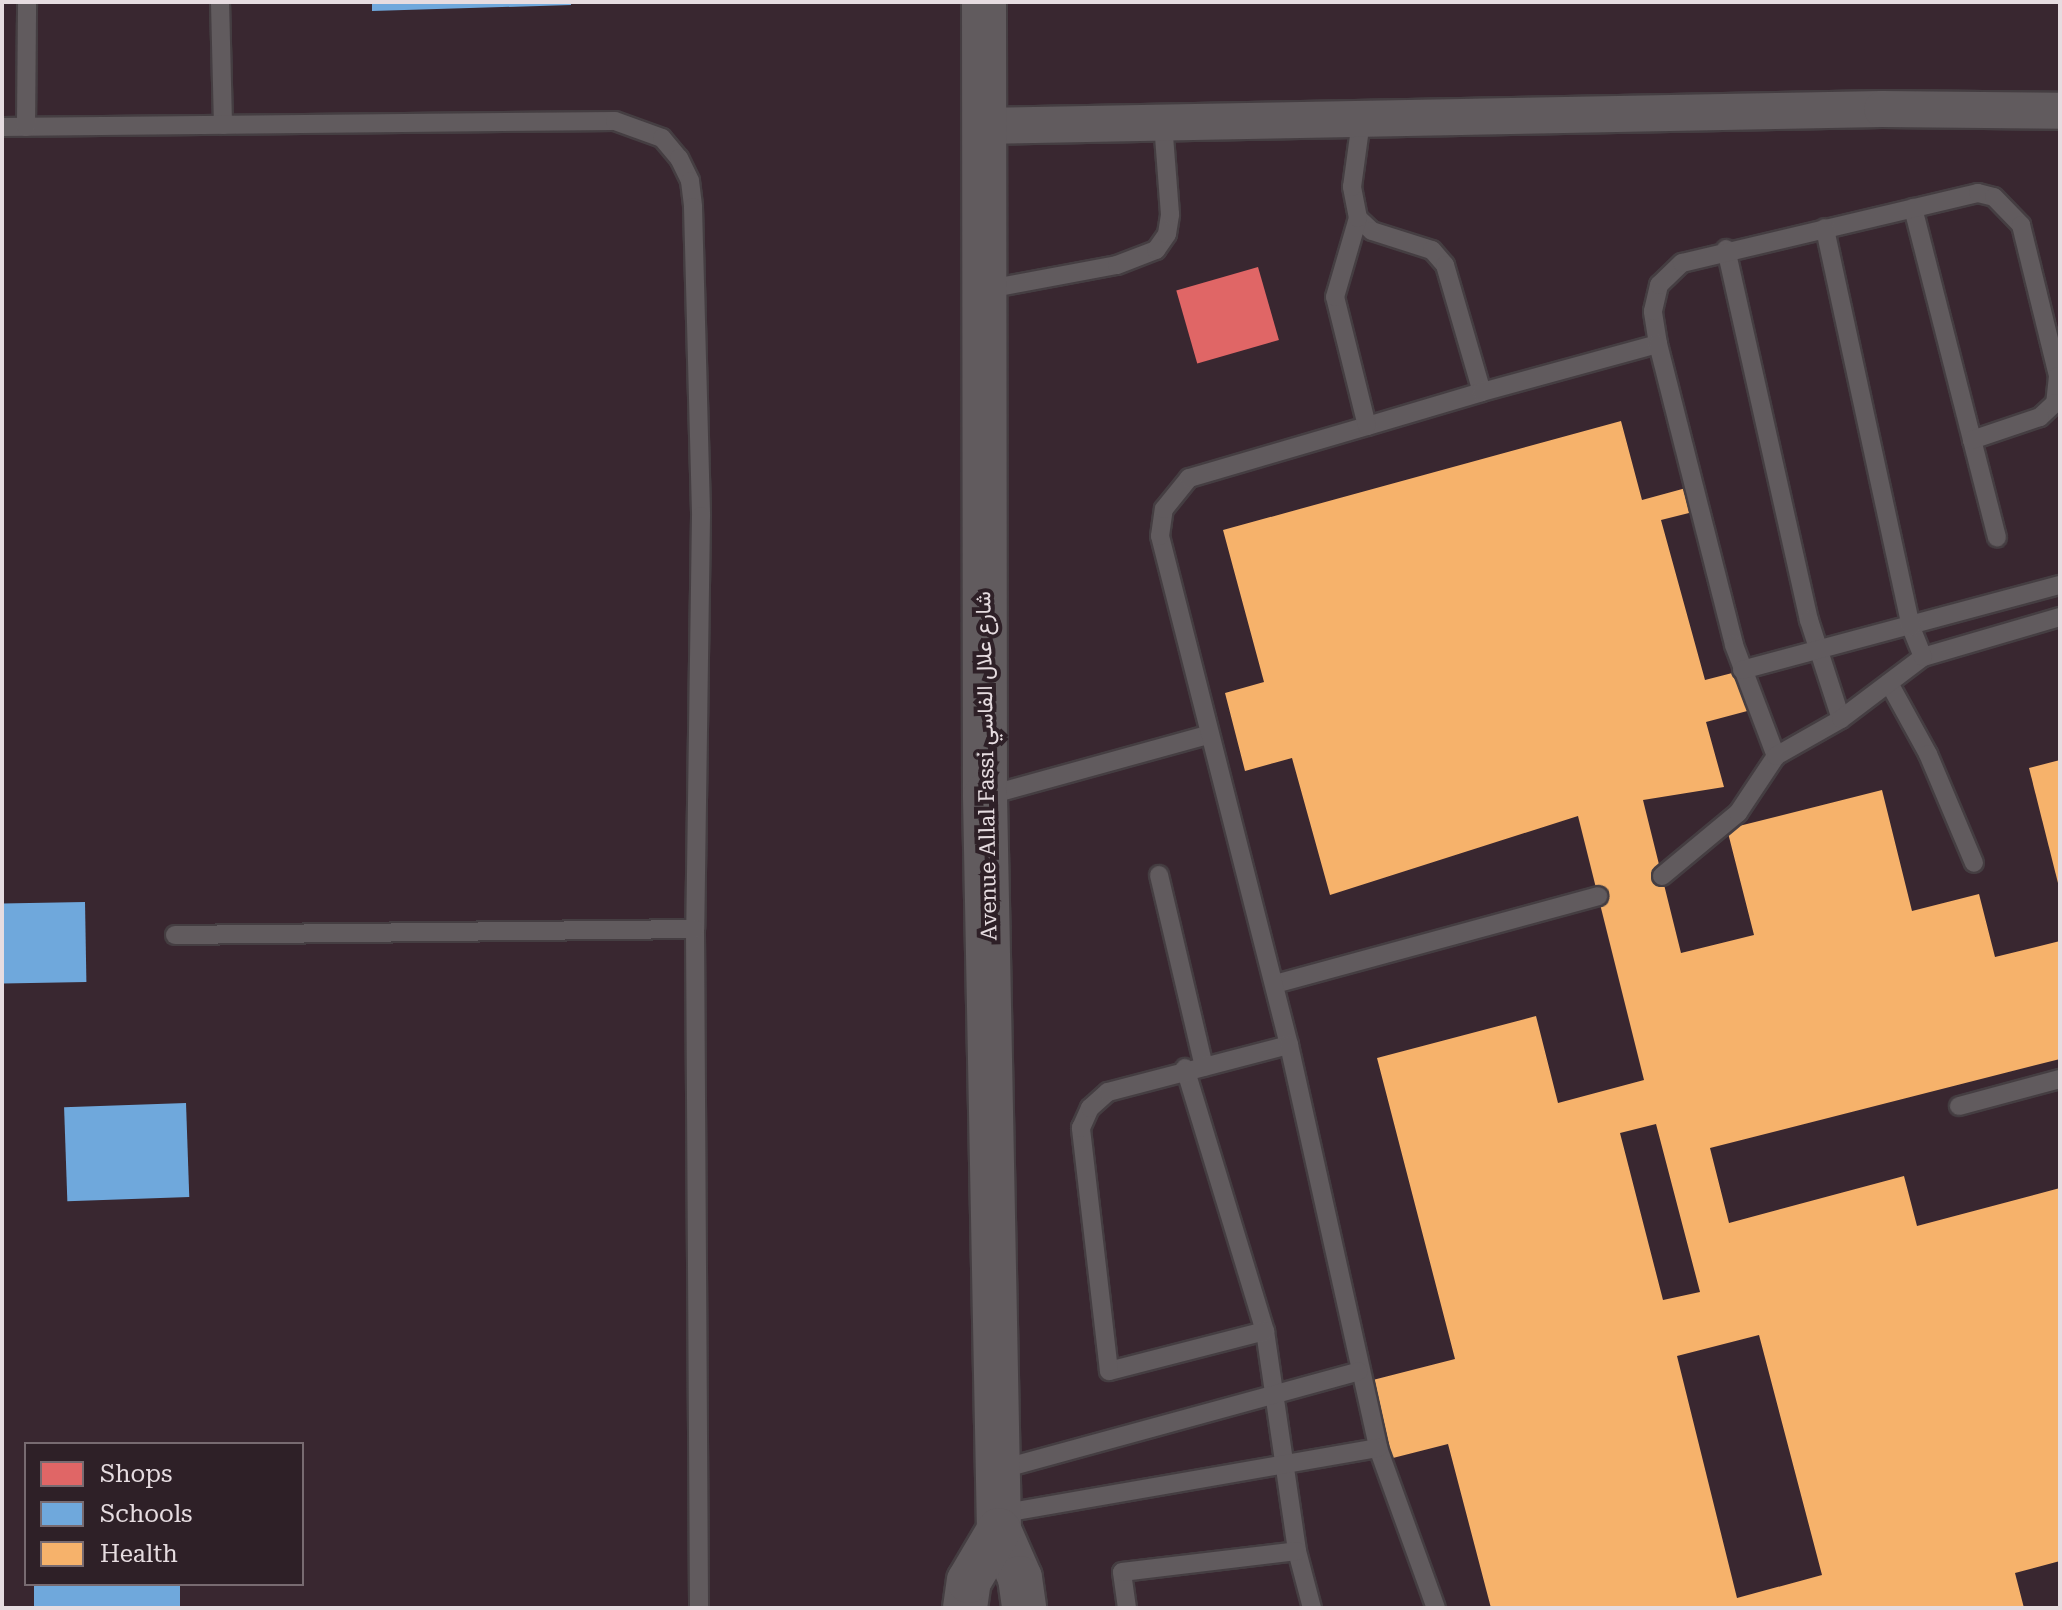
<!DOCTYPE html>
<html>
<head>
<meta charset="utf-8">
<style>
  body { margin:0 }
  #map { position:relative; width:2062px; height:1610px; overflow:hidden; background:#2a2427; font-family:"Roboto Serif",Vazirmatn,serif }
  div>[style] { position:absolute }
  .built>* { inset:0; background:#392730 }
  .shops>* { inset:0; background:#e06666; transform-origin:0 0 }
  .schools>* { inset:0; background:#6fa8dc; transform-origin:0 0 }
  .health>* { inset:0; background:#f6b26b }
  .roads { filter:drop-shadow(2px 0 #453e42) drop-shadow(-2px 0 #453e42) drop-shadow(0 2px #453e42) drop-shadow(0 -2px #453e42) }
  .service>* { height:18px; margin:-9px; padding:0 9px; transform-origin:9px; border-radius:9px; background:#615b5e }
  .minor>* { height:36px; margin:-18px; padding:0 18px; transform-origin:18px; border-radius:18px; background:#615b5e }
  .tertiary>* { height:44px; margin:-22px; padding:0 22px; transform-origin:22px; border-radius:22px; background:#615b5e }
  span { translate:-50% -50%; white-space:nowrap; text-align:center; line-height:1.15; -webkit-text-stroke:8px #2e2027; paint-order:stroke }
  .street-label { font-size:22px; color:#e6dce0 }
  .frame { position:absolute; inset:0; border:4px solid #e6dce0; pointer-events:none }
  .legend { position:absolute; left:24px; top:1442px; width:280px; height:144px; box-sizing:border-box; background:#2e2027; border:2px solid #786b71; margin:0; padding:10px 14px; list-style:none; font-size:24px; color:#e6dce0 }
  .legend li { display:flex; align-items:center; gap:16px; height:40px }
  .legend b { width:40px; border:2px solid #786b71 }
</style>
</head>
<body>
<div id="map">
  <div class="built">
    <div style="clip-path:polygon(evenodd,2px 2px,2060px 2px,2060px 1608px,2px 1608px,2px 2px,26px 1444px,302px 1444px,302px 1584px,26px 1584px,26px 1444px)"></div>
  </div>
  <div class="shops">
    <div style="left:1258px;top:267px;width:76px;height:85px;rotate:74deg"></div>
  </div>
  <div class="schools">
    <div style="clip-path:polygon(372px 2px,571px 2px,571px 5px,372px 11px)"></div>
    <div style="left:85px;top:902px;width:80px;height:83px;rotate:89deg"></div>
    <div style="left:186px;top:1103px;width:94px;height:122px;rotate:88deg"></div>
    <div style="left:34px;top:1584px;width:146px;height:24px"></div>
  </div>
  <div class="health">
    <div style="clip-path:polygon(evenodd,1621px 421px,1642px 500px,1686px 488px,1693px 512px,1661px 520px,1705px 680px,1740px 671px,1751px 710px,1706px 722px,1724px 787px,1643px 800px,1681px 953px,1754px 935px,1727px 829px,1882px 790px,1912px 911px,1979px 894px,1995px 957px,2060px 941px,2060px 1059px,1710px 1148px,1729px 1223px,1904px 1176px,1917px 1226px,2060px 1188px,2060px 1561px,2015px 1573px,2024px 1608px,1491px 1608px,1448px 1444px,1385px 1460px,1365px 1382px,1455px 1359px,1377px 1058px,1536px 1016px,1558px 1103px,1644px 1080px,1578px 816px,1330px 895px,1292px 758px,1245px 771px,1225px 693px,1264px 682px,1223px 530px,1621px 421px,1656px 1124px,1700px 1292px,1663px 1300px,1620px 1133px,1656px 1124px,1621px 421px,1759px 1335px,1822px 1575px,1737px 1598px,1677px 1356px,1759px 1335px)"></div>
    <div style="clip-path:polygon(2060px 760px,2060px 887px,2059px 887px,2029px 768px)"></div>
  </div>
  <div class="roads">
    <div class="service">
      <div style="left:220px;top:2px;width:123px;rotate:88.6deg"></div>
      <div style="left:2px;top:127px;width:613px;rotate:-0.56deg"></div>
      <div style="left:615px;top:121px;width:50px;rotate:19.9deg"></div>
      <div style="left:662px;top:138px;width:26px;rotate:50deg"></div>
      <div style="left:679px;top:158px;width:25px;rotate:64deg"></div>
      <div style="left:690px;top:181px;width:26px;rotate:83deg"></div>
      <div style="left:693px;top:207px;width:309px;rotate:88.5deg"></div>
      <div style="left:701px;top:516px;width:413px;rotate:90.8deg"></div>
      <div style="left:695px;top:929px;width:679px;rotate:89.66deg"></div>
      <div style="left:26px;top:127px;width:125px;rotate:-89.5deg"></div>
      <div style="left:1913px;top:208px;width:340px;rotate:75.7deg"></div>
      <div style="left:1358px;top:218px;width:19px;rotate:43deg"></div>
      <div style="left:1372px;top:231px;width:63px;rotate:17.6deg"></div>
      <div style="left:1432px;top:250px;width:20px;rotate:49deg"></div>
      <div style="left:1445px;top:265px;width:132px;rotate:73.8deg"></div>
      <div style="left:1482px;top:392px;width:120px;rotate:163.5deg"></div>
      <div style="left:1726px;top:249px;width:380px;rotate:77.4deg"></div>
      <div style="left:1809px;top:620px;width:104px;rotate:72.1deg"></div>
      <div style="left:983px;top:290px;width:136px;rotate:-10.6deg"></div>
      <div style="left:1117px;top:265px;width:42px;rotate:-21deg"></div>
      <div style="left:1156px;top:250px;width:19px;rotate:-55deg"></div>
      <div style="left:1167px;top:234px;width:20px;rotate:-81deg"></div>
      <div style="left:1170px;top:214px;width:90px;rotate:-94.4deg"></div>
      <div style="left:1658px;top:344px;width:33px;rotate:-99deg"></div>
      <div style="left:1653px;top:311px;width:27px;rotate:-77deg"></div>
      <div style="left:1659px;top:285px;width:32px;rotate:-44deg"></div>
      <div style="left:1682px;top:263px;width:304px;rotate:-13.3deg"></div>
      <div style="left:1978px;top:193px;width:16px;rotate:14deg"></div>
      <div style="left:1994px;top:197px;width:39px;rotate:46deg"></div>
      <div style="left:2021px;top:225px;width:155px;rotate:76.2deg"></div>
      <div style="left:2058px;top:376px;width:27px;rotate:96deg"></div>
      <div style="left:2055px;top:403px;width:21px;rotate:137deg"></div>
      <div style="left:2040px;top:417px;width:72px;rotate:161.3deg"></div>
      <div style="left:1482px;top:392px;width:182px;rotate:-15.3deg"></div>
      <div style="left:1658px;top:344px;width:310px;rotate:75.8deg"></div>
      <div style="left:1734px;top:645px;width:119px;rotate:69.3deg"></div>
      <div style="left:1923px;top:657px;width:143px;rotate:-16.3deg"></div>
      <div style="left:1742px;top:670px;width:329px;rotate:-15deg"></div>
      <div style="left:1889px;top:683px;width:81px;rotate:61.2deg"></div>
      <div style="left:1928px;top:754px;width:118px;rotate:67.1deg"></div>
      <div style="left:986px;top:796px;width:229px;rotate:-15.4deg"></div>
      <div style="left:1159px;top:875px;width:197px;rotate:76.8deg"></div>
      <div style="left:1662px;top:876px;width:99px;rotate:-39.7deg"></div>
      <div style="left:1738px;top:813px;width:69px;rotate:-56.3deg"></div>
      <div style="left:1776px;top:756px;width:75px;rotate:-29.6deg"></div>
      <div style="left:1841px;top:719px;width:103px;rotate:-37.1deg"></div>
      <div style="left:1923px;top:657px;width:32px;rotate:-112deg"></div>
      <div style="left:1911px;top:627px;width:408px;rotate:-102.2deg"></div>
      <div style="left:175px;top:935px;width:520px;rotate:-0.66deg"></div>
      <div style="left:1275px;top:984px;width:335px;rotate:-15.2deg"></div>
      <div style="left:1289px;top:1045px;width:525px;rotate:-104.22deg"></div>
      <div style="left:1160px;top:536px;width:27px;rotate:-82deg"></div>
      <div style="left:1164px;top:509px;width:40px;rotate:-51deg"></div>
      <div style="left:1189px;top:478px;width:185px;rotate:-16.3deg"></div>
      <div style="left:1367px;top:426px;width:133px;rotate:-103.9deg"></div>
      <div style="left:1335px;top:297px;width:82px;rotate:-73.8deg"></div>
      <div style="left:1358px;top:218px;width:32px;rotate:-101deg"></div>
      <div style="left:1352px;top:187px;width:67px;rotate:-82.2deg"></div>
      <div style="left:1185px;top:1068px;width:275px;rotate:73.1deg"></div>
      <div style="left:1265px;top:1331px;width:222px;rotate:81.7deg"></div>
      <div style="left:1297px;top:1551px;width:59px;rotate:75.3deg"></div>
      <div style="left:1959px;top:1106px;width:105px;rotate:-15deg"></div>
      <div style="left:1265px;top:1331px;width:161px;rotate:165.6deg"></div>
      <div style="left:1109px;top:1371px;width:245px;rotate:-96.6deg"></div>
      <div style="left:1081px;top:1128px;width:22px;rotate:-66deg"></div>
      <div style="left:1090px;top:1108px;width:24px;rotate:-42deg"></div>
      <div style="left:1108px;top:1092px;width:187px;rotate:-14.6deg"></div>
      <div style="left:1289px;top:1045px;width:413px;rotate:77.5deg"></div>
      <div style="left:1378px;top:1448px;width:170px;rotate:70.1deg"></div>
      <div style="left:998px;top:1470px;width:374px;rotate:-15.3deg"></div>
      <div style="left:999px;top:1514px;width:385px;rotate:-9.9deg"></div>
      <div style="left:1127px;top:1608px;width:36px;rotate:-98deg"></div>
      <div style="left:1122px;top:1572px;width:176px;rotate:-6.8deg"></div>
    </div>
    <div class="minor">
      <div style="left:981px;top:126px;width:901px;rotate:-1.08deg"></div>
      <div style="left:1882px;top:109px;width:178px;rotate:0.6deg"></div>
    </div>
    <div class="tertiary">
      <div style="left:984px;top:2px;width:794px;rotate:89.93deg"></div>
      <div style="left:985px;top:796px;width:734px;rotate:88.91deg"></div>
      <div style="left:999px;top:1530px;width:52px;rotate:66.4deg"></div>
      <div style="left:1020px;top:1578px;width:30px;rotate:82deg"></div>
      <div style="left:965px;top:1608px;width:27px;rotate:-82deg"></div>
      <div style="left:969px;top:1581px;width:59px;rotate:-59.5deg"></div>
    </div>
  </div>
  <div class="street-label">
    <span style="left:986px;top:766px;rotate:-91deg">Avenue Allal Fassi شارع علال الفاسي</span>
  </div>
  <div class="frame"></div>
  <ul class="legend">
  <li><b style="height:22px;background:#e06666"></b>Shops</li>
  <li><b style="height:22px;background:#6fa8dc"></b>Schools</li>
  <li><b style="height:22px;background:#f6b26b"></b>Health</li>
  </ul>
</div>
</body>
</html>
